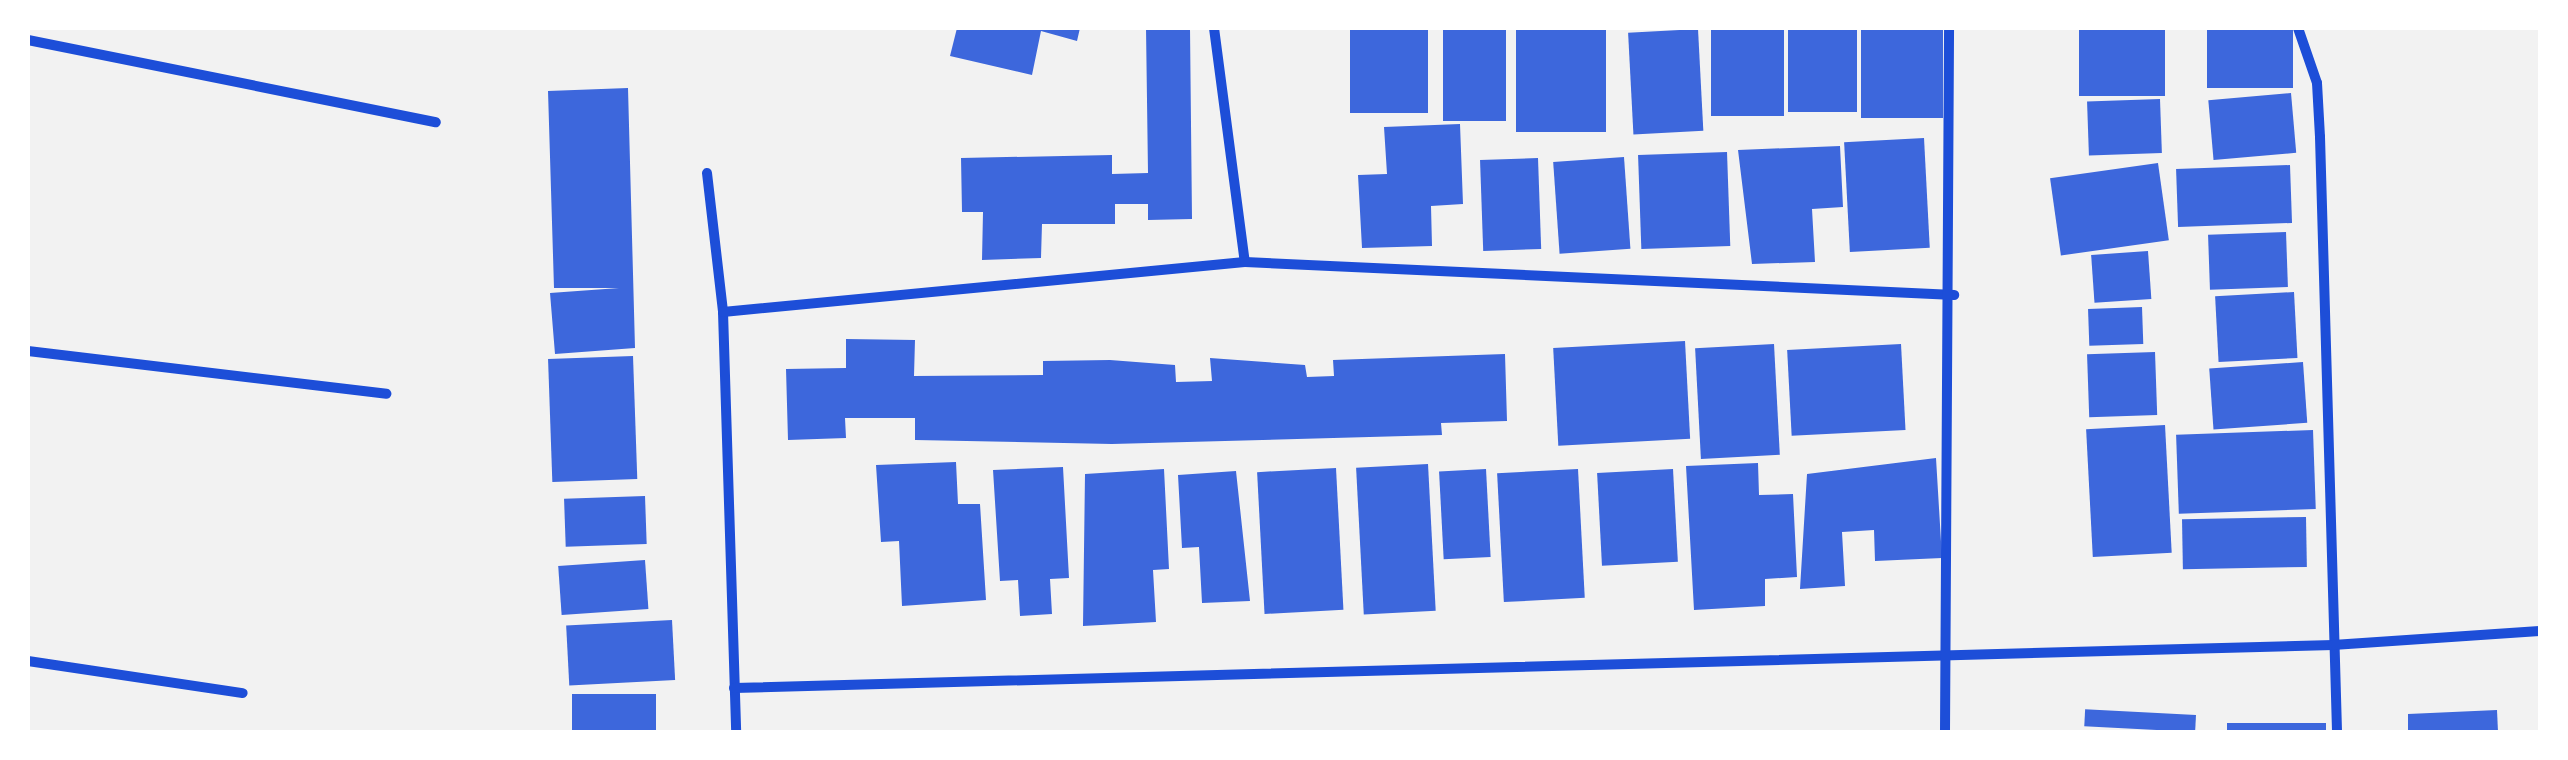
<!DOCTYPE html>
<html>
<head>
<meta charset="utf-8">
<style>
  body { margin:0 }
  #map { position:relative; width:2568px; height:760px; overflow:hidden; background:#f2f2f2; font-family:Manrope,sans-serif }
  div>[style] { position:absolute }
  .building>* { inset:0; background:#3d67dc; transform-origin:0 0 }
  .minor>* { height:10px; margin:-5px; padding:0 5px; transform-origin:5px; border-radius:5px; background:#1d4ed8 }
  span { translate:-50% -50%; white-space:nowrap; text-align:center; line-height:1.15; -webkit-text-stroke:10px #fff; paint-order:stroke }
  .frame { position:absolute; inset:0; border:30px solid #fff; pointer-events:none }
</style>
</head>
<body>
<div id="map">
  <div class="building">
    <div style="clip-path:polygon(957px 28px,1080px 28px,1077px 41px,1041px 31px,1032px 75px,950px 56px)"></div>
    <div style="clip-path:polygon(1146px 28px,1190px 28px,1192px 219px,1148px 220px,1148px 204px,1115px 204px,1115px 224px,1042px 224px,1041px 258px,982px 260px,983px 212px,962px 212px,961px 158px,1112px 155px,1112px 174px,1148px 173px)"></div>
    <div style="left:1350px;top:28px;width:78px;height:85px"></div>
    <div style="left:1443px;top:28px;width:63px;height:93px"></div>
    <div style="left:1516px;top:28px;width:90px;height:104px"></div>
    <div style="left:1711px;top:28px;width:73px;height:88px"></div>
    <div style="left:1788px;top:28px;width:69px;height:84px"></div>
    <div style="left:1861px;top:28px;width:82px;height:90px"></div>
    <div style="left:2079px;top:28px;width:86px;height:68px"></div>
    <div style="left:2207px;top:28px;width:86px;height:60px"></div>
    <div style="left:1698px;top:29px;width:102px;height:70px;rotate:87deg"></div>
    <div style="clip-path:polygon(628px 88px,635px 348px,555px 354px,550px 293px,619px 288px,554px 288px,548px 91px)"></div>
    <div style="left:2291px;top:93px;width:60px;height:83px;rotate:85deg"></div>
    <div style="left:2160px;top:99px;width:54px;height:73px;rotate:88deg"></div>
    <div style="clip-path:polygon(1460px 124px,1463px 204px,1431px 206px,1432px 246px,1362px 248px,1358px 175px,1387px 174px,1384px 127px)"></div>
    <div style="left:1924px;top:138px;width:110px;height:80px;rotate:87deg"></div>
    <div style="clip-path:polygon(1840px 146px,1843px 207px,1812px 209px,1815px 262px,1752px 264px,1738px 150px)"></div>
    <div style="left:1727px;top:152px;width:94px;height:89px;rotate:88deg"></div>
    <div style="left:1624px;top:157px;width:92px;height:71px;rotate:86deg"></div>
    <div style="left:1538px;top:158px;width:91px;height:58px;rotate:88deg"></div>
    <div style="left:2158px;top:163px;width:78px;height:109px;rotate:82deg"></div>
    <div style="left:2290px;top:165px;width:58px;height:114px;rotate:88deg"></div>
    <div style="left:2286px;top:232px;width:55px;height:78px;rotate:88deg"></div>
    <div style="left:2148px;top:251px;width:48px;height:57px;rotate:86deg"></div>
    <div style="left:2294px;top:292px;width:66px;height:79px;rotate:87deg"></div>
    <div style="left:2142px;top:307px;width:37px;height:54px;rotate:88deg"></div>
    <div style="clip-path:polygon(846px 339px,915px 340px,914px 376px,1043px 375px,1043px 361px,1110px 360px,1175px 365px,1176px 382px,1212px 381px,1210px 358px,1305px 365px,1307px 377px,1334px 376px,1333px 360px,1505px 354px,1507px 421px,1441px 423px,1442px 435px,1112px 444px,915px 440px,915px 418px,845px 418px,846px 438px,788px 440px,786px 369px,846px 368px)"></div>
    <div style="left:1685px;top:341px;width:98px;height:132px;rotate:87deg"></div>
    <div style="left:1774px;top:344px;width:111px;height:79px;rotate:87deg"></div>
    <div style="left:1901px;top:344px;width:86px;height:114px;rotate:87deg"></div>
    <div style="left:2155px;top:352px;width:63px;height:68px;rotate:88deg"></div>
    <div style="left:633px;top:356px;width:123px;height:85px;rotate:88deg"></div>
    <div style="left:2303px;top:362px;width:61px;height:94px;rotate:86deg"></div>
    <div style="left:2165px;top:425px;width:128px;height:79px;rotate:87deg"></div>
    <div style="left:2313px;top:430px;width:79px;height:137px;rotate:88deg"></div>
    <div style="clip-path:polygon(1936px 458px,1942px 558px,1875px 561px,1874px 530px,1842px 532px,1845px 586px,1800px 589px,1807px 474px)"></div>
    <div style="clip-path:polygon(956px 462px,958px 504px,980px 504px,986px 600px,902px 606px,899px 541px,881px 542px,876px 465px)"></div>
    <div style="clip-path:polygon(1758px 463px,1759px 495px,1793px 494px,1797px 577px,1765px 579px,1765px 606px,1694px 610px,1686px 466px)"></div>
    <div style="left:1428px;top:464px;width:147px;height:72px;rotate:87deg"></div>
    <div style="clip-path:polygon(1063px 467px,1069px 578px,1050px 579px,1052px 614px,1020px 616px,1018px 580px,1000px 581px,993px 470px)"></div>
    <div style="left:1336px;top:468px;width:142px;height:79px;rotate:87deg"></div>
    <div style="clip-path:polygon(1164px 469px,1169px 569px,1153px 570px,1156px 622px,1083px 626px,1085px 474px)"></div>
    <div style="left:1486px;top:469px;width:88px;height:47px;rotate:87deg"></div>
    <div style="left:1578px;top:469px;width:129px;height:81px;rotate:87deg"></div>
    <div style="left:1673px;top:469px;width:93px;height:76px;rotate:87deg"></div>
    <div style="clip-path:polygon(1236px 471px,1250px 601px,1202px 603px,1199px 547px,1182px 548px,1178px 475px)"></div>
    <div style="left:645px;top:496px;width:48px;height:81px;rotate:88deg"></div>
    <div style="left:2306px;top:517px;width:50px;height:124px;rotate:89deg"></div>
    <div style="left:645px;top:560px;width:49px;height:87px;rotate:86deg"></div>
    <div style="left:672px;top:620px;width:60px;height:106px;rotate:87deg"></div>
    <div style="left:656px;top:694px;width:38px;height:84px;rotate:90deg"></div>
    <div style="clip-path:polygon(2497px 710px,2498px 732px,2408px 732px,2408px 714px)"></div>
    <div style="left:2196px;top:715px;width:17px;height:111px;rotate:93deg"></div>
    <div style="left:2227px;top:723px;width:99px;height:9px"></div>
  </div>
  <div class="minor">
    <div style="left:1214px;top:28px;width:236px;rotate:82.5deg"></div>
    <div style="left:2298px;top:28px;width:58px;rotate:70.9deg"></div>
    <div style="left:2317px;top:83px;width:54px;rotate:86.8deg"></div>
    <div style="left:2320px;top:137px;width:595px;rotate:88.36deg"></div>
    <div style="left:28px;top:40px;width:416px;rotate:11.4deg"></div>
    <div style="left:707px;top:173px;width:140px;rotate:83.4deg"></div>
    <div style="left:723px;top:312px;width:420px;rotate:88.2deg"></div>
    <div style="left:723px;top:312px;width:524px;rotate:-5.47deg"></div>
    <div style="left:1245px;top:262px;width:710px;rotate:2.66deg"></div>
    <div style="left:28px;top:351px;width:361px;rotate:6.8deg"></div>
    <div style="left:28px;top:661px;width:217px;rotate:8.5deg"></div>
    <div style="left:734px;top:688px;width:1600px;rotate:-1.54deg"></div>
    <div style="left:2333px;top:645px;width:207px;rotate:-3.9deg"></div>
    <div style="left:1945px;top:732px;width:704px;rotate:-89.67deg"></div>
  </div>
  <div class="frame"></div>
</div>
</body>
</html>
